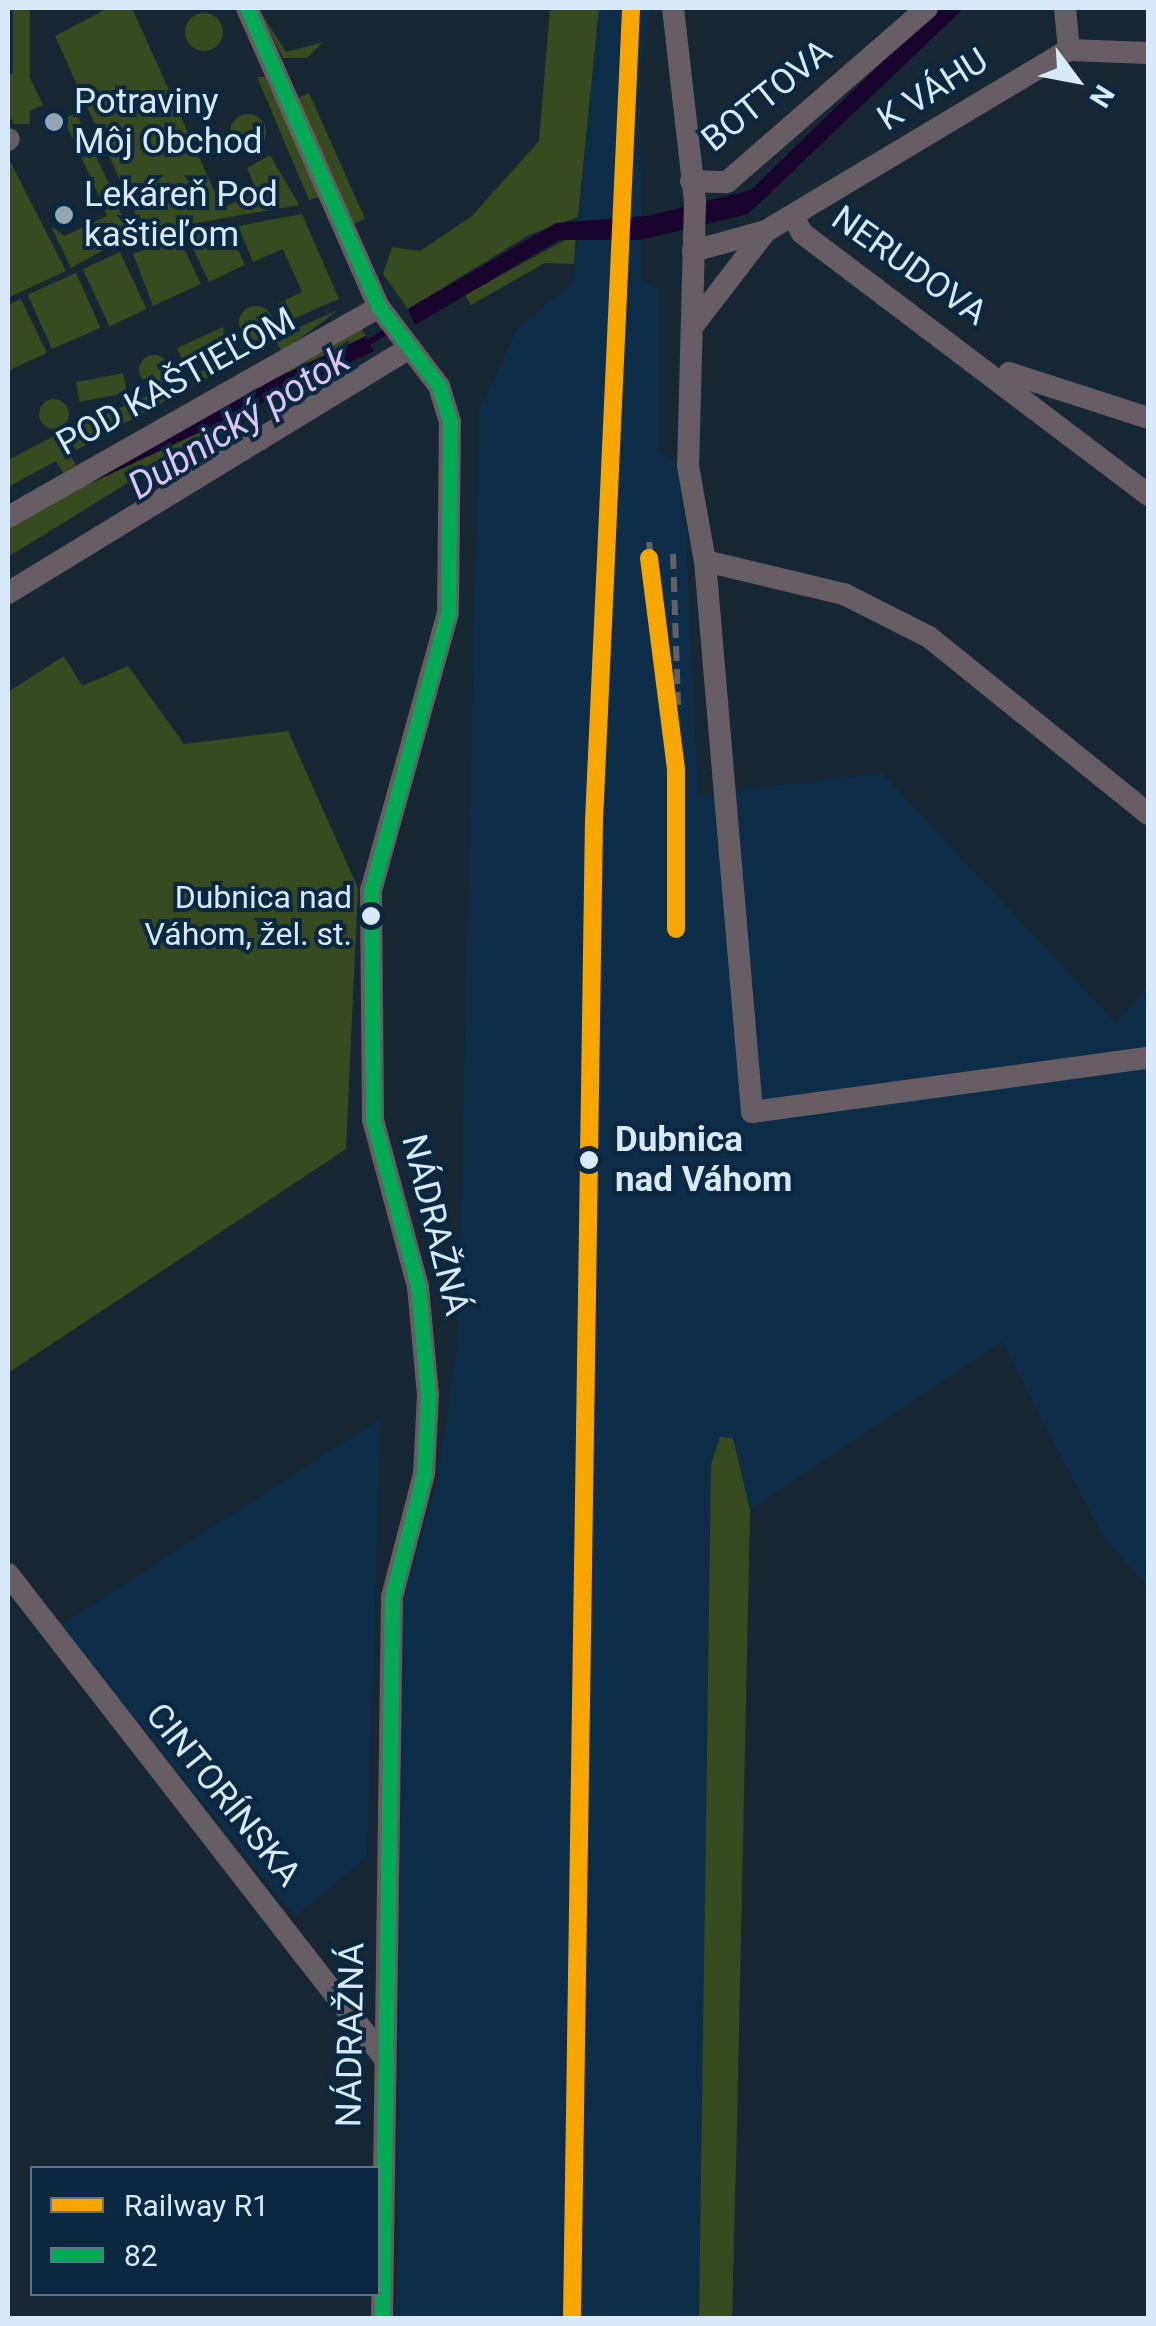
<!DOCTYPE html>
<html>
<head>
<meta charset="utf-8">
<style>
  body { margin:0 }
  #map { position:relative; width:1156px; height:2326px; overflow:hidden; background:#172734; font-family:Roboto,sans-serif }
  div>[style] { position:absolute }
  .built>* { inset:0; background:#0d2d48 }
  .green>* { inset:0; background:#374a20; transform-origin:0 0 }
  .round { border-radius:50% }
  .water>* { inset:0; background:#19042d; transform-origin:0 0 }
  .stream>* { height:6px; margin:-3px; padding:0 3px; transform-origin:3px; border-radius:3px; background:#19042d }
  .minor>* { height:22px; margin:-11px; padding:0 11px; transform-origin:11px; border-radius:11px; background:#665e64 }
  .rail>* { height:6px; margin-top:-3px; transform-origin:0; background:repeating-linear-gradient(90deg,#626168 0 15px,transparent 0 23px) }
  .bus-1>* { height:15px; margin:-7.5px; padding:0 7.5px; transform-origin:7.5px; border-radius:7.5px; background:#06aa56 }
  .rail-1>* { height:18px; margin:-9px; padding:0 9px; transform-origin:9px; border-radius:9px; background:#f7a600 }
  .dots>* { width:28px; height:28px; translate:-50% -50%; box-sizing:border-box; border:5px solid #0b2840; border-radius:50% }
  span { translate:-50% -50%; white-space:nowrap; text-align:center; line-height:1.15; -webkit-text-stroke:8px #0b2840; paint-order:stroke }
  .bus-label { font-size:32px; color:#d8e9f9 }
  .right { translate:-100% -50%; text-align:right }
  .street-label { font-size:35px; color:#d8e9f9 }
  .poi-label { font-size:35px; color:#d8e9f9 }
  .left { translate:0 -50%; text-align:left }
  .stop-label { font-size:35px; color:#d8e9f9; font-weight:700 }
  .water-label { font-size:38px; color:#ddc3f6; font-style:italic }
  .frame { position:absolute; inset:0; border:10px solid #d8e9f9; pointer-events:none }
  .legend { position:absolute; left:30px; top:2166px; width:350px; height:130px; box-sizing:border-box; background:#0b2840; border:2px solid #5d758a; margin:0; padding:12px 18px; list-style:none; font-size:30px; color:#d8e9f9 }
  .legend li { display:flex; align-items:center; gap:20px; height:50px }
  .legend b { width:50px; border:2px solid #5d758a }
  .north { position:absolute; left:1026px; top:30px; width:100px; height:100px; -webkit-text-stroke:8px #0b2840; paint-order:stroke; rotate:122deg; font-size:28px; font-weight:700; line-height:40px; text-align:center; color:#d8e9f9 }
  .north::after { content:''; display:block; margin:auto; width:35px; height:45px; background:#d8e9f9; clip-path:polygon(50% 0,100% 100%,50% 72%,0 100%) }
</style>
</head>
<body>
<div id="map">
  <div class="built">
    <div style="clip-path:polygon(599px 8px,651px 8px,640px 69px,642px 280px,659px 289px,659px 453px,676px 461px,686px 528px,698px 795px,882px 773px,1116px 1023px,1148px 985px,1148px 1588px,1102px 1535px,1002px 1342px,750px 1510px,734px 1438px,711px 1465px,699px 2318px,396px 2318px,402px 1605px,437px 1483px,458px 1337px,479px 409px,518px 327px,573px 283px)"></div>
    <div style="clip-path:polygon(381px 1418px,367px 1857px,295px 1917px,61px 1625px)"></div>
  </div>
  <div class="green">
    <div style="left:13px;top:8px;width:17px;height:116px"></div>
    <div style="clip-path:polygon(108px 8px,132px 8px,222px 208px,257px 192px,247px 168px,270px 155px,299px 205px,158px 230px,138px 220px,55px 36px)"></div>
    <div style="clip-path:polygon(258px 8px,286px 52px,323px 42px,307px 58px,283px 58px)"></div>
    <div style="clip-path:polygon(550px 8px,599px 8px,578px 217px,529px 235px,408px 309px,383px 274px,392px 247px,420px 251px,472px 216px,539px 141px)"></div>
    <div class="round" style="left:185px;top:13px;width:38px;height:38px"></div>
    <div style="clip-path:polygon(25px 67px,43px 105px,8px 121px,8px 75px)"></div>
    <div style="clip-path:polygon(257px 77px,265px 77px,324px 196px,309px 200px)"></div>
    <div style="left:309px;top:93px;width:138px;height:13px;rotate:66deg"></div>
    <div style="left:76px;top:113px;width:85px;height:14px;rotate:65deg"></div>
    <div class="round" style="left:230px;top:114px;width:36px;height:36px"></div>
    <div style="clip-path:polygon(8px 157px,66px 271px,8px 298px)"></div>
    <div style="clip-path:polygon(114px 198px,131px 235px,71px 268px,51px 226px,64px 236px,107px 216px,102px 204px)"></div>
    <div style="clip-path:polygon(302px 214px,339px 299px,286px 322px,279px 303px,302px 292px,283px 249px,253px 262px,238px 226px)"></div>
    <div style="clip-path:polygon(229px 229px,245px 265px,209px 282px,187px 236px)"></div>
    <div style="clip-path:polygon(576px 234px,574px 264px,545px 263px,471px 305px,465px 295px)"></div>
    <div style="clip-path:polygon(179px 238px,201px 284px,153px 306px,133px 254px)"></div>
    <div style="left:120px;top:252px;width:63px;height:41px;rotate:65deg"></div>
    <div style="left:76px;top:273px;width:60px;height:53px;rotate:66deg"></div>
    <div style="clip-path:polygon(21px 299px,47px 353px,10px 370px,8px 305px)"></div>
    <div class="round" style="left:239px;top:306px;width:34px;height:34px"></div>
    <div style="clip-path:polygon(338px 310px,282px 352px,275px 340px,194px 385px,190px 376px)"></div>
    <div style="clip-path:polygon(223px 327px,226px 348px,184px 364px,177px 348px)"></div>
    <div style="clip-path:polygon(361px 328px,366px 336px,8px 557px,8px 528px)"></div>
    <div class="round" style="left:139px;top:355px;width:30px;height:30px"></div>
    <div style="left:123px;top:373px;width:20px;height:48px;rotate:79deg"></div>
    <div style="clip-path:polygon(178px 382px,183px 391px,76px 450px,66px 432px)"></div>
    <div class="round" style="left:39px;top:399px;width:30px;height:30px"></div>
    <div style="clip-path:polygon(60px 433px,76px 466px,63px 473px,56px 461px,8px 487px,8px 460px)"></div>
    <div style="clip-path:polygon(64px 656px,82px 686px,128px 666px,184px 744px,288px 731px,358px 888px,346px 1149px,8px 1373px,8px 692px)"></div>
    <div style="clip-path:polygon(720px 1437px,733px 1438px,750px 1510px,737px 2125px,732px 2318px,699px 2318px,711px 1465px)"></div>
  </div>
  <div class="water">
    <div style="clip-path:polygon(938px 8px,964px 8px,748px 214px,641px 240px,559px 240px,415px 325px,408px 309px,556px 223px,647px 216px,751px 190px)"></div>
    <div style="left:366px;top:336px;width:17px;height:421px;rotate:65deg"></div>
  </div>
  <div class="stream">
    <div style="left:366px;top:344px;width:27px;rotate:-31deg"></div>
  </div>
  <div class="minor">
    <div style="left:247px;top:8px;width:327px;rotate:66.2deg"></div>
    <div style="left:379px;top:307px;width:99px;rotate:52.8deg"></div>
    <div style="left:439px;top:386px;width:38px;rotate:73deg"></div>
    <div style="left:450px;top:422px;width:191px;rotate:90.6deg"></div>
    <div style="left:448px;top:613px;width:288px;rotate:105.5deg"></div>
    <div style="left:371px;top:890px;width:230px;rotate:89.5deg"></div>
    <div style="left:373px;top:1120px;width:173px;rotate:74.9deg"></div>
    <div style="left:418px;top:1287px;width:108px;rotate:84.7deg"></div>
    <div style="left:428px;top:1395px;width:79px;rotate:92.9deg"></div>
    <div style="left:424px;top:1474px;width:127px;rotate:104.6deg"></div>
    <div style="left:392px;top:1597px;width:721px;rotate:90.79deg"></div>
    <div style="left:673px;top:8px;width:195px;rotate:83.5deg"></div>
    <div style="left:695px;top:202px;width:264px;rotate:91.5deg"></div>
    <div style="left:688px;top:466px;width:97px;rotate:79.9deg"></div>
    <div style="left:705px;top:561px;width:553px;rotate:85.12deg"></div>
    <div style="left:752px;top:1112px;width:400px;rotate:-7.8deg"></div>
    <div style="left:1065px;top:8px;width:42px;rotate:84.6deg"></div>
    <div style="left:8px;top:140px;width:1px;rotate:-45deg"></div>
    <div style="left:691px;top:181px;width:36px;rotate:2deg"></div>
    <div style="left:727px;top:182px;width:265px;rotate:-41deg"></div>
    <div style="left:793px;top:216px;width:19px;rotate:62deg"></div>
    <div style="left:802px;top:233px;width:434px;rotate:37.1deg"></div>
    <div style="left:693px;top:251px;width:76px;rotate:-15.3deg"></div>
    <div style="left:766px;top:231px;width:353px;rotate:-30.9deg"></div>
    <div style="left:1069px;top:50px;width:79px;rotate:2.2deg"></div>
    <div style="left:692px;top:327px;width:121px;rotate:-52.4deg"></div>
    <div style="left:1009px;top:373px;width:146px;rotate:17.9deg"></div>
    <div style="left:8px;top:517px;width:426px;rotate:-29.5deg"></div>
    <div style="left:705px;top:561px;width:143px;rotate:13.4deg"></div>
    <div style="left:844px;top:594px;width:95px;rotate:26.8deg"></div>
    <div style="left:929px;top:637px;width:282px;rotate:38.9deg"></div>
    <div style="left:8px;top:593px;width:464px;rotate:-31.4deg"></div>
    <div style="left:8px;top:1574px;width:614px;rotate:52.14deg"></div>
  </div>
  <div class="rail">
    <div style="left:649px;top:542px;width:229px;rotate:83.2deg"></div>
    <div style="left:676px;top:769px;width:160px;rotate:90deg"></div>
    <div style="left:673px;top:554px;width:151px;rotate:88.1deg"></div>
  </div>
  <div class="bus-1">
    <div style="left:247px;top:8px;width:327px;rotate:66.2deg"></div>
    <div style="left:379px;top:307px;width:99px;rotate:52.8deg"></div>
    <div style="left:439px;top:386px;width:38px;rotate:73deg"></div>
    <div style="left:450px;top:422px;width:191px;rotate:90.6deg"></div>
    <div style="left:448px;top:613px;width:288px;rotate:105.5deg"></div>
    <div style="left:371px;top:890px;width:230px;rotate:89.5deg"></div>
    <div style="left:373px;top:1120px;width:173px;rotate:74.9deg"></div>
    <div style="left:418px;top:1287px;width:108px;rotate:84.7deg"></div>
    <div style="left:428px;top:1395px;width:79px;rotate:92.9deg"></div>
    <div style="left:424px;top:1474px;width:127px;rotate:104.6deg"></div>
    <div style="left:392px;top:1597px;width:721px;rotate:90.79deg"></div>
  </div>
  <div class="rail-1">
    <div style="left:649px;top:558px;width:213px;rotate:82.7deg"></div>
    <div style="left:676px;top:769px;width:160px;rotate:90deg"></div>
    <div style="left:572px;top:2318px;width:1497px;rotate:-89.16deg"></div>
    <div style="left:594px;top:821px;width:814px;rotate:-87.39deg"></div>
  </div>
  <div class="dots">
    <div style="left:54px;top:122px;background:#94a5b4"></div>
    <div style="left:64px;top:215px;background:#94a5b4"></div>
    <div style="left:371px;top:916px;background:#d8e9f9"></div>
    <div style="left:589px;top:1160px;background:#d8e9f9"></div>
  </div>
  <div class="bus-label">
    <span class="right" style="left:352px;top:916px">Dubnica nad<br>Váhom, žel. st.</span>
  </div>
  <div class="street-label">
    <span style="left:933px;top:90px;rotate:-32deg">K VÁHU</span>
    <span style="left:767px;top:96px;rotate:-39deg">BOTTOVA</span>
    <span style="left:909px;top:266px;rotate:35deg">NERUDOVA</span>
    <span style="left:176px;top:382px;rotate:-29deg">POD KAŠTIEĽOM</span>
    <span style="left:435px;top:1225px;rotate:76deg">NÁDRAŽNÁ</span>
    <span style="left:223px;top:1795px;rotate:51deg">CINTORÍNSKA</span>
    <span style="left:351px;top:2035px;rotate:-89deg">NÁDRAŽNÁ</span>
  </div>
  <div class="poi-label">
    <span class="left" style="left:74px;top:122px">Potraviny<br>Môj Obchod</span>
    <span class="left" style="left:84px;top:215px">Lekáreň Pod<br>kaštieľom</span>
  </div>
  <div class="stop-label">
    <span class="left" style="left:615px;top:1160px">Dubnica<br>nad Váhom</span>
  </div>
  <div class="water-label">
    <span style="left:239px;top:423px;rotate:-32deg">Dubnický potok</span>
  </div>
  <div class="frame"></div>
  <ul class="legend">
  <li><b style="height:12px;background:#f7a600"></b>Railway R1</li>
  <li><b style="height:12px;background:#06aa56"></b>82</li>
  </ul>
  <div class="north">N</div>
</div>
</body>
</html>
